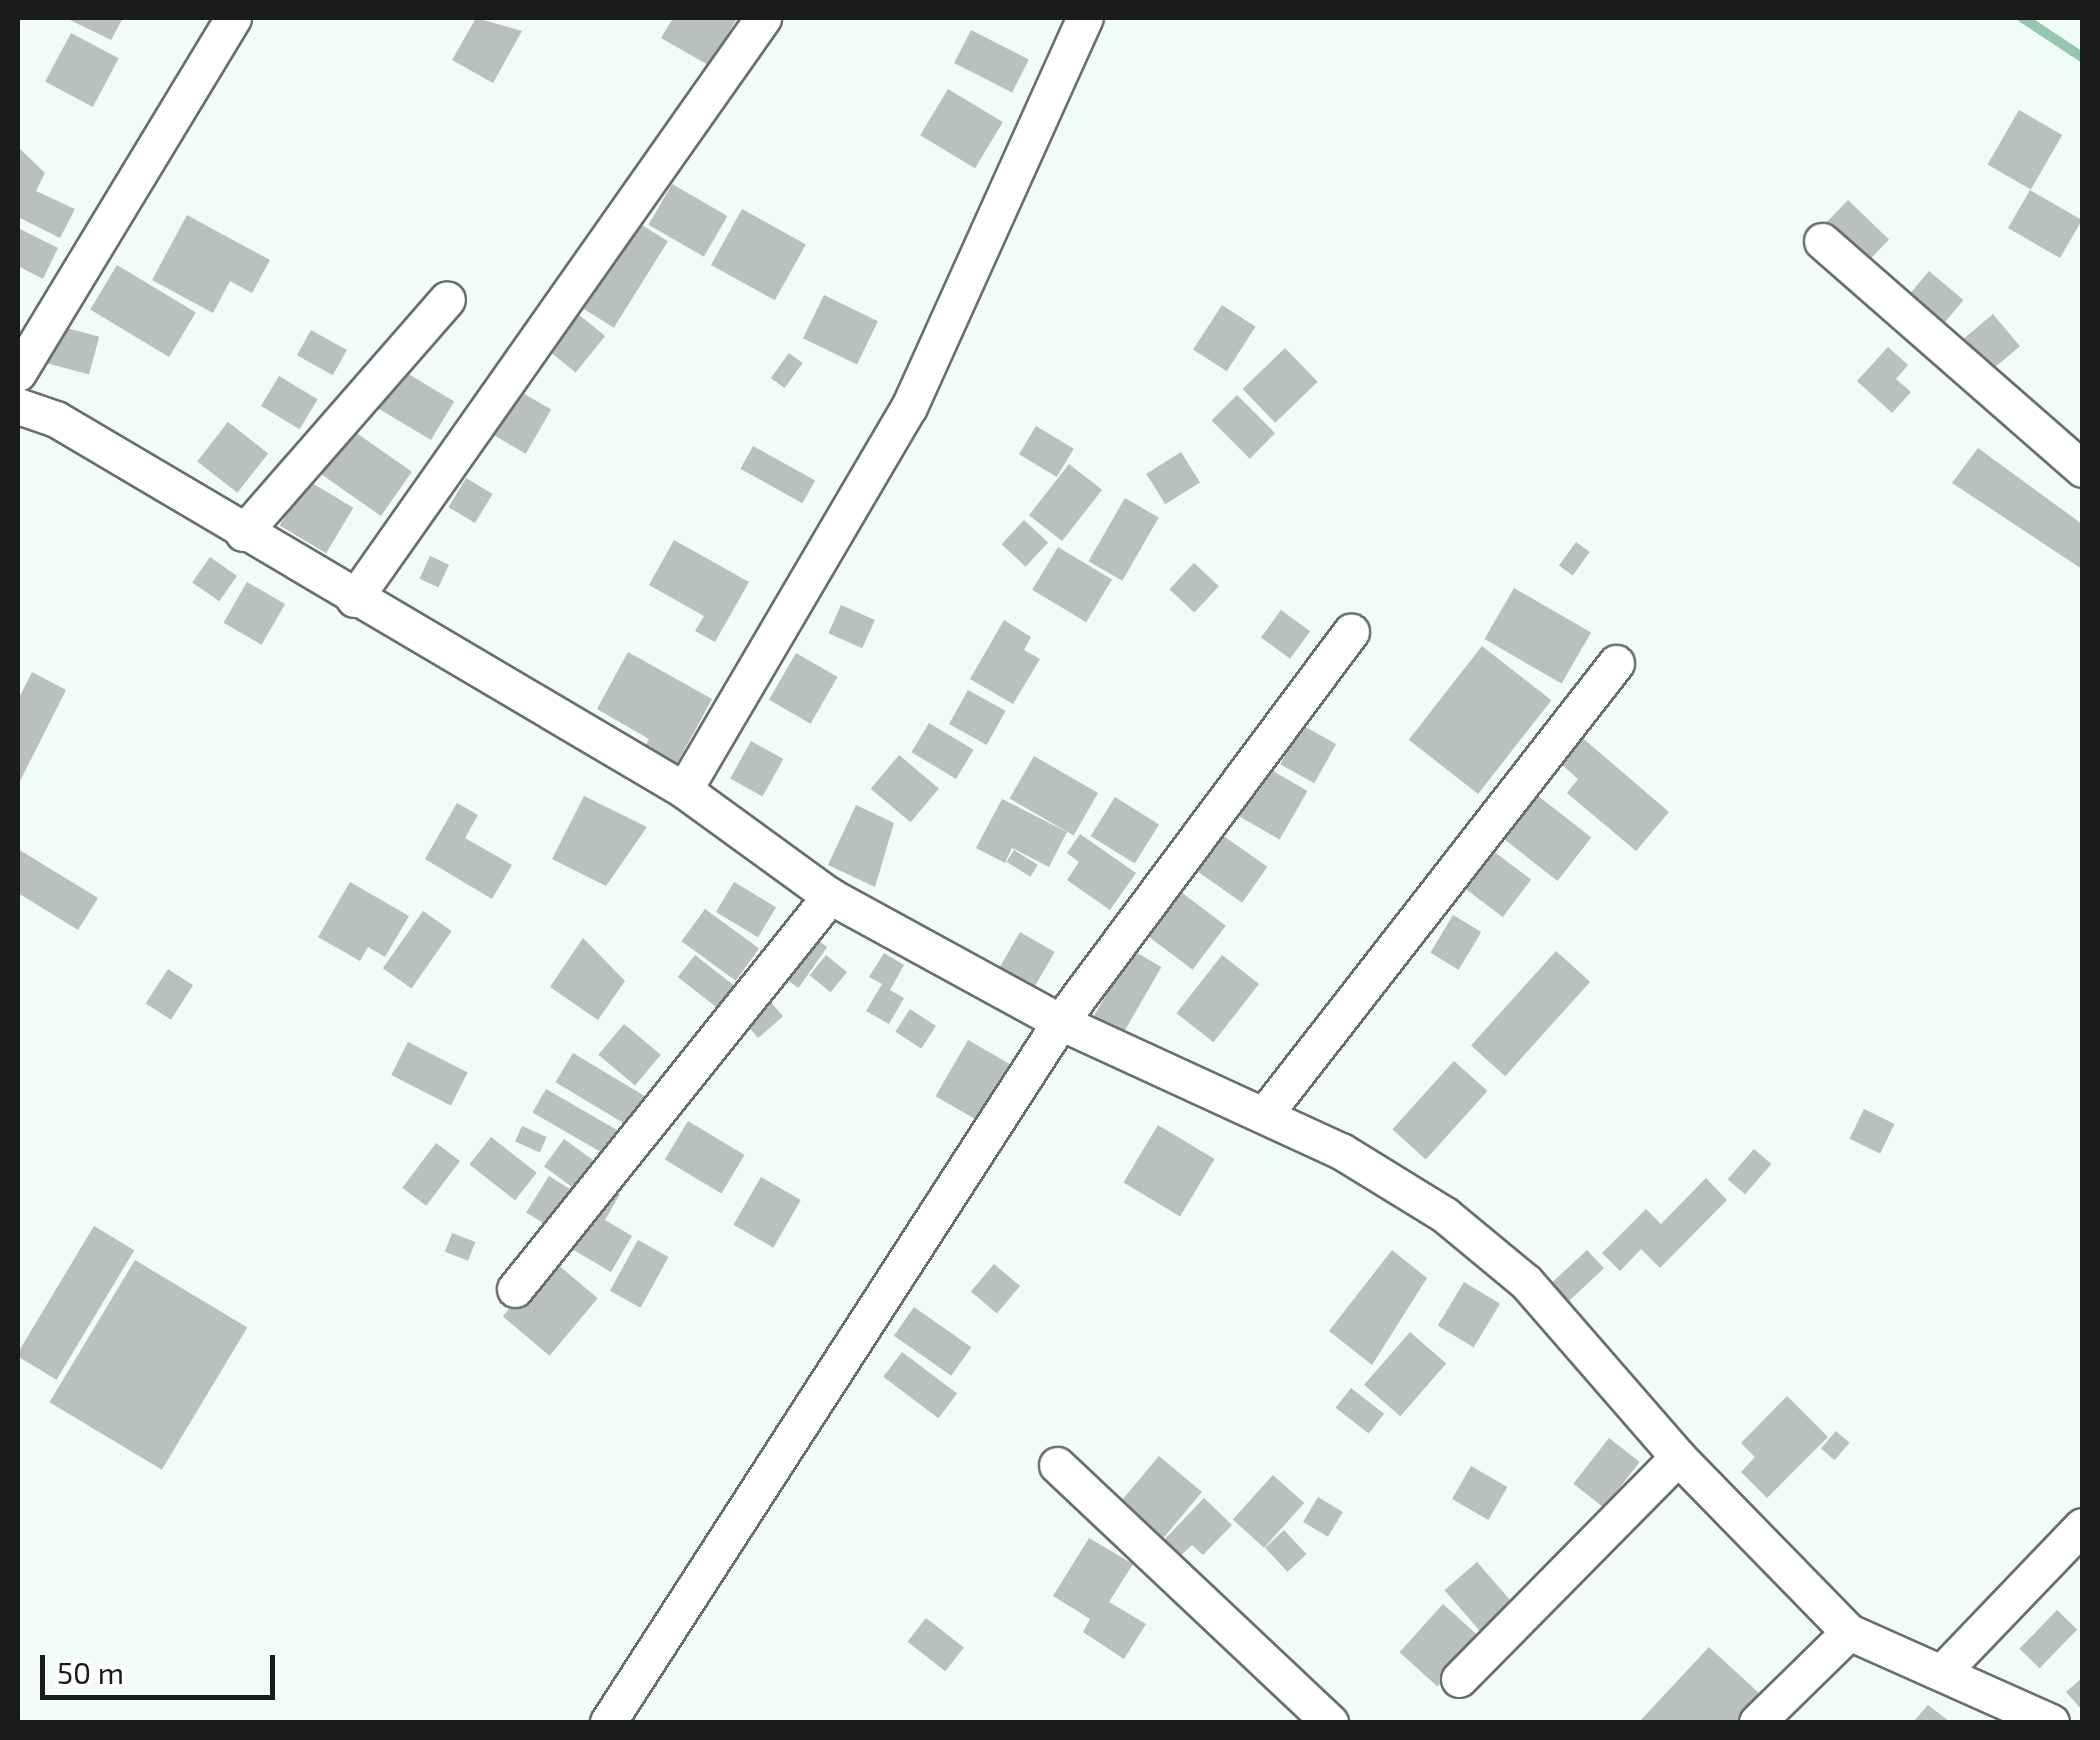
<!DOCTYPE html>
<html>
<head>
<meta charset="utf-8">
<style>
  body { margin:0 }
  #map { position:relative; width:2100px; height:1740px; overflow:hidden; background:#f2fcf7; font-family:"Exo 2",sans-serif }
  div>[style] { position:absolute }
  .stream>* { height:10px; margin:-5px; padding:0 5px; transform-origin:5px; border-radius:5px; background:#96c6b1 }
  .building>* { inset:0; background:#b8c1bd; transform-origin:0 0 }
  .roads { filter:drop-shadow(2px 0 #68706c) drop-shadow(-2px 0 #68706c) drop-shadow(0 2px #68706c) drop-shadow(0 -2px #68706c) }
  .minor>* { height:35px; margin:-17.5px; padding:0 17.5px; transform-origin:17.5px; border-radius:17.5px; background:#fff }
  span { translate:-50% -50%; white-space:nowrap; text-align:center; line-height:1.15; -webkit-text-stroke:10px #fff; paint-order:stroke }
  .frame { position:absolute; inset:0; border:20px solid #191c1b; pointer-events:none }
  .scale { position:absolute; left:40px; top:1655px; width:235px; height:45px; box-sizing:border-box; border:5px solid #191c1b; border-top:0; padding-left:12px; font-size:30px; line-height:35px; white-space:nowrap; color:#191c1b; -webkit-text-stroke:8px #fff; paint-order:stroke }
</style>
</head>
<body>
<div id="map">
  <div class="stream">
    <div style="left:2023px;top:18px;width:71px;rotate:33.5deg"></div>
  </div>
  <div class="building">
    <div style="clip-path:polygon(66px 18px,123px 18px,111px 40px)"></div>
    <div style="clip-path:polygon(476px 18px,522px 31px,493px 83px,452px 60px)"></div>
    <div style="clip-path:polygon(673px 18px,737px 18px,710px 66px,661px 38px)"></div>
    <div style="left:971px;top:30px;width:65px;height:37px;rotate:27deg"></div>
    <div style="left:71px;top:33px;width:54px;height:55px;rotate:28deg"></div>
    <div style="left:948px;top:89px;width:64px;height:54px;rotate:31deg"></div>
    <div style="left:2019px;top:110px;width:50px;height:63px;rotate:30deg"></div>
    <div style="clip-path:polygon(18px 147px,45px 173px,36px 191px,75px 209px,60px 238px,18px 217px)"></div>
    <div style="left:672px;top:184px;width:64px;height:47px;rotate:30deg"></div>
    <div style="left:2030px;top:190px;width:60px;height:44px;rotate:30deg"></div>
    <div style="left:1848px;top:200px;width:57px;height:59px;rotate:44deg"></div>
    <div style="left:742px;top:209px;width:73px;height:64px;rotate:29deg"></div>
    <div style="clip-path:polygon(187px 215px,270px 260px,252px 293px,230px 281px,213px 313px,152px 280px)"></div>
    <div style="left:634px;top:220px;width:40px;height:102px;rotate:32deg"></div>
    <div style="clip-path:polygon(20px 229px,58px 248px,43px 279px,18px 266px)"></div>
    <div style="left:117px;top:265px;width:92px;height:52px;rotate:31deg"></div>
    <div style="left:1929px;top:271px;width:45px;height:60px;rotate:40deg"></div>
    <div style="left:824px;top:295px;width:60px;height:48px;rotate:26deg"></div>
    <div style="left:1222px;top:305px;width:40px;height:53px;rotate:33deg"></div>
    <div style="left:578px;top:314px;width:35px;height:47px;rotate:39deg"></div>
    <div style="left:1993px;top:314px;width:42px;height:65px;rotate:50deg"></div>
    <div style="left:48px;top:323px;width:53px;height:39px;rotate:15deg"></div>
    <div style="left:311px;top:330px;width:41px;height:29px;rotate:29deg"></div>
    <div style="clip-path:polygon(1888px 347px,1908px 365px,1896px 379px,1911px 392px,1892px 413px,1857px 381px)"></div>
    <div style="left:1285px;top:348px;width:47px;height:59px;rotate:46deg"></div>
    <div style="left:789px;top:353px;width:17px;height:31px;rotate:36deg"></div>
    <div style="left:395px;top:366px;width:69px;height:45px;rotate:31deg"></div>
    <div style="left:279px;top:376px;width:45px;height:35px;rotate:31deg"></div>
    <div style="left:514px;top:388px;width:43px;height:51px;rotate:30deg"></div>
    <div style="left:1237px;top:395px;width:54px;height:36px;rotate:45deg"></div>
    <div style="left:228px;top:422px;width:51px;height:50px;rotate:38deg"></div>
    <div style="left:1036px;top:426px;width:44px;height:33px;rotate:31deg"></div>
    <div style="left:348px;top:427px;width:78px;height:54px;rotate:35deg"></div>
    <div style="left:753px;top:446px;width:71px;height:26px;rotate:29deg"></div>
    <div style="clip-path:polygon(1978px 448px,2082px 524px,2082px 569px,1952px 483px)"></div>
    <div style="left:1181px;top:452px;width:36px;height:41px;rotate:58deg"></div>
    <div style="left:1069px;top:464px;width:42px;height:65px;rotate:38deg"></div>
    <div style="left:466px;top:478px;width:31px;height:34px;rotate:31deg"></div>
    <div style="left:307px;top:480px;width:54px;height:53px;rotate:31deg"></div>
    <div style="left:1125px;top:498px;width:39px;height:73px;rotate:30deg"></div>
    <div style="left:1024px;top:520px;width:33px;height:33px;rotate:43deg"></div>
    <div style="clip-path:polygon(674px 540px,749px 582px,715px 642px,695px 631px,704px 616px,649px 585px)"></div>
    <div style="left:1576px;top:542px;width:17px;height:29px;rotate:36deg"></div>
    <div style="left:1058px;top:547px;width:63px;height:50px;rotate:31deg"></div>
    <div style="left:430px;top:556px;width:21px;height:25px;rotate:25deg"></div>
    <div style="left:210px;top:557px;width:33px;height:31px;rotate:35deg"></div>
    <div style="left:1194px;top:563px;width:34px;height:36px;rotate:43deg"></div>
    <div style="left:247px;top:582px;width:44px;height:47px;rotate:30deg"></div>
    <div style="left:1514px;top:588px;width:89px;height:59px;rotate:30deg"></div>
    <div style="left:841px;top:605px;width:37px;height:31px;rotate:24deg"></div>
    <div style="left:1281px;top:610px;width:36px;height:34px;rotate:36deg"></div>
    <div style="clip-path:polygon(1004px 620px,1031px 637px,1024px 650px,1040px 659px,1013px 704px,970px 679px)"></div>
    <div style="left:1482px;top:646px;width:88px;height:119px;rotate:38deg"></div>
    <div style="clip-path:polygon(628px 652px,712px 699px,669px 778px,638px 760px,649px 739px,597px 709px)"></div>
    <div style="left:796px;top:653px;width:48px;height:54px;rotate:30deg"></div>
    <div style="clip-path:polygon(32px 672px,66px 690px,18px 785px,18px 700px)"></div>
    <div style="left:968px;top:690px;width:43px;height:39px;rotate:29deg"></div>
    <div style="left:929px;top:723px;width:52px;height:34px;rotate:31deg"></div>
    <div style="left:1302px;top:725px;width:39px;height:45px;rotate:29deg"></div>
    <div style="clip-path:polygon(1572px 729px,1669px 812px,1636px 851px,1567px 793px,1578px 779px,1551px 755px)"></div>
    <div style="left:751px;top:741px;width:37px;height:43px;rotate:29deg"></div>
    <div style="left:899px;top:755px;width:52px;height:44px;rotate:40deg"></div>
    <div style="left:1034px;top:756px;width:74px;height:49px;rotate:30deg"></div>
    <div style="left:1266px;top:767px;width:48px;height:56px;rotate:30deg"></div>
    <div style="left:1533px;top:792px;width:74px;height:55px;rotate:38deg"></div>
    <div style="clip-path:polygon(584px 796px,647px 827px,606px 886px,552px 859px)"></div>
    <div style="left:1115px;top:797px;width:52px;height:46px;rotate:32deg"></div>
    <div style="clip-path:polygon(1002px 799px,1067px 832px,1049px 867px,1012px 848px,1005px 863px,976px 848px)"></div>
    <div style="clip-path:polygon(457px 803px,478px 815px,465px 838px,512px 865px,492px 899px,425px 859px)"></div>
    <div style="clip-path:polygon(856px 805px,894px 823px,875px 887px,828px 865px)"></div>
    <div style="left:1215px;top:830px;width:64px;height:44px;rotate:35deg"></div>
    <div style="clip-path:polygon(1080px 834px,1136px 873px,1110px 910px,1067px 880px,1079px 862px,1067px 853px)"></div>
    <div style="left:1484px;top:844px;width:59px;height:47px;rotate:37deg"></div>
    <div style="clip-path:polygon(18px 849px,98px 898px,78px 930px,18px 893px)"></div>
    <div style="left:1014px;top:850px;width:28px;height:14px;rotate:32deg"></div>
    <div style="clip-path:polygon(350px 882px,409px 916px,385px 957px,368px 947px,360px 961px,318px 937px)"></div>
    <div style="left:734px;top:882px;width:49px;height:35px;rotate:31deg"></div>
    <div style="left:1181px;top:892px;width:56px;height:55px;rotate:37deg"></div>
    <div style="left:705px;top:909px;width:67px;height:40px;rotate:36deg"></div>
    <div style="left:423px;top:911px;width:35px;height:70px;rotate:35deg"></div>
    <div style="left:1453px;top:915px;width:33px;height:44px;rotate:31deg"></div>
    <div style="left:1020px;top:932px;width:40px;height:44px;rotate:30deg"></div>
    <div style="left:810px;top:935px;width:21px;height:50px;rotate:35deg"></div>
    <div style="clip-path:polygon(583px 938px,625px 981px,598px 1020px,550px 987px)"></div>
    <div style="left:1132px;top:950px;width:34px;height:84px;rotate:30deg"></div>
    <div style="left:1556px;top:951px;width:46px;height:127px;rotate:42deg"></div>
    <div style="clip-path:polygon(884px 953px,904px 965px,890px 990px,904px 998px,889px 1024px,866px 1011px,882px 984px,869px 977px)"></div>
    <div style="left:695px;top:955px;width:52px;height:28px;rotate:38deg"></div>
    <div style="left:826px;top:955px;width:27px;height:26px;rotate:39deg"></div>
    <div style="left:1222px;top:955px;width:47px;height:74px;rotate:38deg"></div>
    <div style="left:168px;top:969px;width:30px;height:41px;rotate:33deg"></div>
    <div style="left:768px;top:999px;width:23px;height:33px;rotate:49deg"></div>
    <div style="left:910px;top:1009px;width:31px;height:27px;rotate:33deg"></div>
    <div style="left:624px;top:1024px;width:48px;height:40px;rotate:40deg"></div>
    <div style="left:968px;top:1040px;width:60px;height:65px;rotate:30deg"></div>
    <div style="left:408px;top:1042px;width:67px;height:37px;rotate:27deg"></div>
    <div style="left:573px;top:1053px;width:85px;height:34px;rotate:31deg"></div>
    <div style="left:1454px;top:1061px;width:45px;height:92px;rotate:42deg"></div>
    <div style="left:546px;top:1089px;width:87px;height:27px;rotate:30deg"></div>
    <div style="left:1864px;top:1109px;width:34px;height:33px;rotate:26deg"></div>
    <div style="left:688px;top:1121px;width:66px;height:45px;rotate:31deg"></div>
    <div style="left:1158px;top:1125px;width:66px;height:67px;rotate:31deg"></div>
    <div style="left:522px;top:1126px;width:27px;height:17px;rotate:24deg"></div>
    <div style="left:491px;top:1137px;width:58px;height:35px;rotate:38deg"></div>
    <div style="left:564px;top:1139px;width:39px;height:34px;rotate:36deg"></div>
    <div style="left:436px;top:1143px;width:30px;height:56px;rotate:37deg"></div>
    <div style="left:1754px;top:1149px;width:23px;height:40px;rotate:41deg"></div>
    <div style="left:549px;top:1176px;width:28px;height:43px;rotate:32deg"></div>
    <div style="left:761px;top:1177px;width:46px;height:55px;rotate:30deg"></div>
    <div style="clip-path:polygon(1706px 1178px,1727px 1200px,1660px 1268px,1641px 1249px,1620px 1271px,1602px 1253px,1646px 1209px,1661px 1224px)"></div>
    <div style="clip-path:polygon(604px 1184px,620px 1194px,605px 1220px,632px 1236px,611px 1272px,567px 1246px)"></div>
    <div style="left:94px;top:1226px;width:47px;height:151px;rotate:31deg"></div>
    <div style="left:452px;top:1233px;width:25px;height:20px;rotate:21deg"></div>
    <div style="left:638px;top:1240px;width:35px;height:58px;rotate:29deg"></div>
    <div style="clip-path:polygon(1392px 1250px,1427px 1278px,1372px 1365px,1329px 1331px)"></div>
    <div style="left:1587px;top:1250px;width:25px;height:54px;rotate:47deg"></div>
    <div style="left:551px;top:1259px;width:61px;height:75px;rotate:40deg"></div>
    <div style="left:135px;top:1260px;width:131px;height:166px;rotate:31deg"></div>
    <div style="left:994px;top:1264px;width:34px;height:36px;rotate:40deg"></div>
    <div style="left:1464px;top:1282px;width:42px;height:51px;rotate:31deg"></div>
    <div style="left:914px;top:1307px;width:70px;height:35px;rotate:35deg"></div>
    <div style="left:1410px;top:1332px;width:48px;height:70px;rotate:41deg"></div>
    <div style="left:902px;top:1352px;width:69px;height:31px;rotate:37deg"></div>
    <div style="left:1351px;top:1388px;width:42px;height:25px;rotate:38deg"></div>
    <div style="clip-path:polygon(1787px 1396px,1828px 1437px,1767px 1498px,1741px 1472px,1755px 1457px,1741px 1443px)"></div>
    <div style="left:1836px;top:1431px;width:18px;height:23px;rotate:41deg"></div>
    <div style="left:1609px;top:1438px;width:39px;height:58px;rotate:38deg"></div>
    <div style="left:1159px;top:1456px;width:56px;height:74px;rotate:40deg"></div>
    <div style="left:1471px;top:1466px;width:42px;height:38px;rotate:30deg"></div>
    <div style="left:1273px;top:1475px;width:42px;height:60px;rotate:42deg"></div>
    <div style="left:1318px;top:1497px;width:29px;height:29px;rotate:31deg"></div>
    <div style="clip-path:polygon(1204px 1498px,1232px 1525px,1203px 1555px,1192px 1545px,1179px 1557px,1163px 1541px)"></div>
    <div style="left:1284px;top:1530px;width:33px;height:26px;rotate:47deg"></div>
    <div style="clip-path:polygon(1089px 1538px,1133px 1564px,1109px 1602px,1146px 1624px,1124px 1659px,1083px 1632px,1090px 1619px,1053px 1596px)"></div>
    <div style="left:1477px;top:1562px;width:60px;height:43px;rotate:49deg"></div>
    <div style="left:1443px;top:1604px;width:51px;height:65px;rotate:42deg"></div>
    <div style="left:2057px;top:1610px;width:28px;height:54px;rotate:44deg"></div>
    <div style="left:926px;top:1618px;width:48px;height:30px;rotate:38deg"></div>
    <div style="clip-path:polygon(1709px 1647px,1761px 1695px,1736px 1722px,1639px 1722px)"></div>
    <div style="clip-path:polygon(2082px 1678px,2082px 1710px,2066px 1692px)"></div>
    <div style="clip-path:polygon(1928px 1705px,1950px 1722px,1913px 1722px)"></div>
  </div>
  <div class="roads">
    <div class="minor">
      <div style="left:1822px;top:241px;width:346px;rotate:41.2deg"></div>
      <div style="left:18px;top:373px;width:415px;rotate:-58.8deg"></div>
      <div style="left:18px;top:406px;width:40px;rotate:18.9deg"></div>
      <div style="left:56px;top:419px;width:729px;rotate:30.57deg"></div>
      <div style="left:684px;top:790px;width:180px;rotate:36deg"></div>
      <div style="left:830px;top:896px;width:262px;rotate:28.7deg"></div>
      <div style="left:1060px;top:1022px;width:309px;rotate:24.7deg"></div>
      <div style="left:1341px;top:1151px;width:122px;rotate:31.6deg"></div>
      <div style="left:1445px;top:1215px;width:105px;rotate:39.6deg"></div>
      <div style="left:1526px;top:1282px;width:232px;rotate:49deg"></div>
      <div style="left:1678px;top:1457px;width:245px;rotate:45.7deg"></div>
      <div style="left:1849px;top:1632px;width:221px;rotate:24deg"></div>
      <div style="left:243px;top:533px;width:310px;rotate:-48.9deg"></div>
      <div style="left:354px;top:599px;width:711px;rotate:-54.86deg"></div>
      <div style="left:684px;top:790px;width:444px;rotate:-59.6deg"></div>
      <div style="left:909px;top:407px;width:427px;rotate:-65.7deg"></div>
      <div style="left:1264px;top:1115px;width:573px;rotate:-52.09deg"></div>
      <div style="left:515px;top:1289px;width:504px;rotate:-51.29deg"></div>
      <div style="left:1057px;top:1465px;width:375px;rotate:43.3deg"></div>
      <div style="left:1943px;top:1671px;width:201px;rotate:-46.2deg"></div>
      <div style="left:1459px;top:1679px;width:312px;rotate:-45.4deg"></div>
      <div style="left:608px;top:1722px;width:833px;rotate:-57.15deg"></div>
      <div style="left:1060px;top:1022px;width:487px;rotate:-53.3deg"></div>
      <div style="left:1757px;top:1722px;width:129px;rotate:-44.4deg"></div>
    </div>
  </div>
  <div class="frame"></div>
  <div class="scale">50 m</div>
</div>
</body>
</html>
